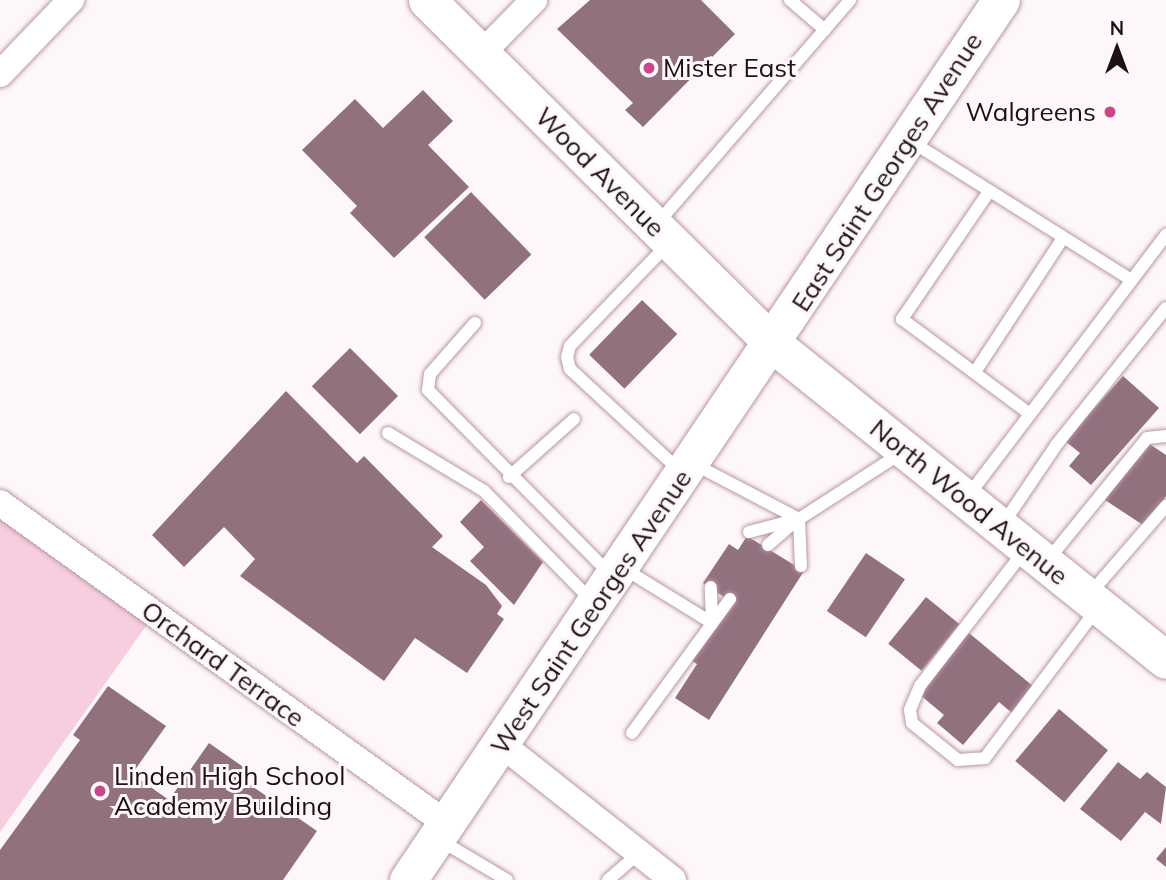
<!DOCTYPE html>
<html>
<head>
<meta charset="utf-8">
<style>
	body { margin:0 }
	#map { position:relative; width:1166px; height:880px; overflow:hidden; background:#fef7fa; font-family:Mulish,sans-serif }
	div>[style] { position:absolute }
	.green>* { inset:0; background:#f7cedf }
	.building>* { inset:0; background:#92717f; transform-origin:0 0 }
	.roads { filter:drop-shadow(0 0 2px #b996a4) drop-shadow(0 0 2px #b996a4) }
	.service>* { height:12px; margin:-6px; padding:0 6px; transform-origin:6px; border-radius:6px; background:#fff }
	.minor>* { height:26px; margin:-13px; padding:0 13px; transform-origin:13px; border-radius:13px; background:#fff }
	.secondary>* { height:37px; margin:-18.5px; padding:0 18.5px; transform-origin:18.5px; border-radius:18.5px; background:#fff }
	.dots>* { width:19px; height:19px; translate:-50% -50%; box-sizing:border-box; border:4px solid #fef7fa; border-radius:50% }
	span { translate:-50% -50%; white-space:nowrap; text-align:center; line-height:1.15; -webkit-text-stroke:6px #fef7fa; paint-order:stroke }
	.poi-label { font-size:26px; color:#1d1116 }
	.left { translate:0 -50%; text-align:left }
	.right { translate:-100% -50%; text-align:right }
	.street-label { font-size:26px; color:#1d1116 }
	.north { position:absolute; left:1082px; top:14px; width:70px; height:70px; -webkit-text-stroke:5px #fef7fa; paint-order:stroke; rotate:0deg; font-size:19px; font-weight:700; line-height:28px; text-align:center; color:#1d1116 }
	.north::after { content:''; display:block; margin:auto; width:24px; height:32px; background:#1d1116; clip-path:polygon(50% 0,100% 100%,50% 72%,0 100%) }
</style>
</head>
<body>
<div id="map">
	<div class="green">
		<div style="clip-path:polygon(0 512px,151px 619px,0 832px)"></div>
	</div>
	<div class="building">
		<div style="clip-path:polygon(590px 0,701px 0,735px 34px,643px 127px,625px 110px,633px 103px,557px 29px)"></div>
		<div style="clip-path:polygon(423px 90px,453px 121px,428px 145px,469px 187px,394px 258px,350px 213px,357px 206px,302px 150px,355px 99px,383px 128px)"></div>
		<div style="left:471px;top:192px;width:87px;height:65px;rotate:46deg"></div>
		<div style="left:642px;top:300px;width:49px;height:76px;rotate:44deg"></div>
		<div style="left:350px;top:348px;width:68px;height:54px;rotate:45deg"></div>
		<div style="clip-path:polygon(1123px 376px,1159px 408px,1091px 485px,1069px 466px,1080px 453px,1065px 441px)"></div>
		<div style="clip-path:polygon(286px 391px,357px 463px,364px 456px,443px 536px,432px 547px,486px 585px,502px 606px,497px 614px,504px 619px,467px 673px,415px 638px,384px 681px,240px 576px,255px 559px,224px 527px,184px 567px,152px 535px)"></div>
		<div style="clip-path:polygon(1145px 441px,1166px 455px,1166px 496px,1146px 527px,1105px 500px)"></div>
		<div style="clip-path:polygon(481px 500px,543px 562px,514px 605px,470px 561px,484px 547px,460px 522px)"></div>
		<div style="clip-path:polygon(747px 536px,804px 571px,709px 720px,675px 698px,697px 664px,689px 659px,727px 599px,703px 583px,729px 544px,738px 550px)"></div>
		<div style="left:866px;top:553px;width:47px;height:70px;rotate:34deg"></div>
		<div style="left:926px;top:597px;width:43px;height:60px;rotate:39deg"></div>
		<div style="clip-path:polygon(969px 633px,1034px 687px,1012px 713px,999px 702px,963px 745px,937px 723px,944px 715px,919px 694px)"></div>
		<div style="clip-path:polygon(108px 686px,166px 726px,132px 774px,169px 800px,209px 743px,252px 773px,246px 782px,317px 831px,283px 880px,0 880px,0 850px,80px 740px,73px 735px)"></div>
		<div style="left:1059px;top:709px;width:64px;height:68px;rotate:40deg"></div>
		<div style="clip-path:polygon(1118px 762px,1140px 779px,1147px 772px,1166px 787px,1161px 824px,1145px 812px,1121px 841px,1080px 809px)"></div>
		<div style="clip-path:polygon(1166px 847px,1166px 867px,1156px 859px)"></div>
	</div>
	<div class="roads">
		<div class="service">
			<div style="left:790px;top:0;width:46px;rotate:40.6deg"></div>
			<div style="left:909px;top:140px;width:259px;rotate:32.2deg"></div>
			<div style="left:988px;top:193px;width:153px;rotate:124.3deg"></div>
			<div style="left:902px;top:319px;width:159px;rotate:36.6deg"></div>
			<div style="left:656px;top:225px;width:297px;rotate:-49.2deg"></div>
			<div style="left:668px;top:244px;width:141px;rotate:133.9deg"></div>
			<div style="left:570px;top:346px;width:11px;rotate:105deg"></div>
			<div style="left:567px;top:357px;width:12px;rotate:76deg"></div>
			<div style="left:570px;top:369px;width:150px;rotate:42.8deg"></div>
			<div style="left:475px;top:323px;width:68px;rotate:131.4deg"></div>
			<div style="left:430px;top:374px;width:16px;rotate:97deg"></div>
			<div style="left:428px;top:390px;width:259px;rotate:45.3deg"></div>
			<div style="left:975px;top:372px;width:160px;rotate:-56.7deg"></div>
			<div style="left:388px;top:433px;width:112px;rotate:31.1deg"></div>
			<div style="left:484px;top:491px;width:154px;rotate:45.5deg"></div>
			<div style="left:692px;top:463px;width:121px;rotate:27.6deg"></div>
			<div style="left:799px;top:519px;width:124px;rotate:-32.8deg"></div>
			<div style="left:509px;top:477px;width:87px;rotate:-41.7deg"></div>
			<div style="left:968px;top:496px;width:328px;rotate:-52.8deg"></div>
			<div style="left:799px;top:519px;width:47px;rotate:87.6deg"></div>
			<div style="left:1003px;top:524px;width:97px;rotate:-56deg"></div>
			<div style="left:1057px;top:444px;width:174px;rotate:-51.3deg"></div>
			<div style="left:749px;top:532px;width:52px;rotate:-14.6deg"></div>
			<div style="left:768px;top:545px;width:37px;rotate:-41deg"></div>
			<div style="left:1025px;top:550px;width:172px;rotate:127.7deg"></div>
			<div style="left:920px;top:686px;width:26px;rotate:113deg"></div>
			<div style="left:910px;top:710px;width:13px;rotate:81deg"></div>
			<div style="left:912px;top:723px;width:59px;rotate:38.8deg"></div>
			<div style="left:958px;top:760px;width:27px;rotate:-4deg"></div>
			<div style="left:985px;top:758px;width:186px;rotate:-53.1deg"></div>
			<div style="left:1048px;top:560px;width:157px;rotate:-50.9deg"></div>
			<div style="left:1147px;top:438px;width:19px;rotate:-6deg"></div>
			<div style="left:623px;top:568px;width:105px;rotate:31.7deg"></div>
			<div style="left:712px;top:623px;width:36px;rotate:-92deg"></div>
			<div style="left:1088px;top:596px;width:119px;rotate:-49.1deg"></div>
			<div style="left:632px;top:733px;width:166px;rotate:-53.8deg"></div>
			<div style="left:438px;top:839px;width:80px;rotate:30.7deg"></div>
			<div style="left:608px;top:880px;width:41px;rotate:-41.1deg"></div>
		</div>
		<div class="minor">
			<div style="left:481px;top:54px;width:76px;rotate:-45.5deg"></div>
			<div style="left:0;top:74px;width:103px;rotate:-46.2deg"></div>
			<div style="left:0;top:503px;width:550px;rotate:35.68deg"></div>
			<div style="left:501px;top:744px;width:219px;rotate:38.3deg"></div>
		</div>
		<div class="secondary">
			<div style="left:427px;top:0;width:488px;rotate:44.8deg"></div>
			<div style="left:773px;top:344px;width:504px;rotate:38.8deg"></div>
			<div style="left:408px;top:880px;width:1061px;rotate:-56.03deg"></div>
		</div>
	</div>
	<div class="dots">
		<div style="left:649px;top:68px;background:#ca4589"></div>
		<div style="left:1110px;top:112px;background:#ca4589"></div>
		<div style="left:100px;top:791px;background:#ca4589"></div>
	</div>
	<div class="poi-label">
		<span class="left" style="left:663px;top:68px">Mister East</span>
		<span class="right" style="left:1096px;top:112px">Walgreens</span>
		<span class="left" style="left:114px;top:791px">Linden High School<br>Academy Building</span>
	</div>
	<div class="street-label">
		<span style="left:600px;top:172px;rotate:45deg">Wood Avenue</span>
		<span style="left:887px;top:172px;rotate:-57deg">East Saint Georges Avenue</span>
		<span style="left:969px;top:502px;rotate:39deg">North Wood Avenue</span>
		<span style="left:591px;top:612px;rotate:-56deg">West Saint Georges Avenue</span>
		<span style="left:223px;top:664px;rotate:36deg">Orchard Terrace</span>
	</div>
	<div class="north">N</div>
</div>
</body>
</html>
